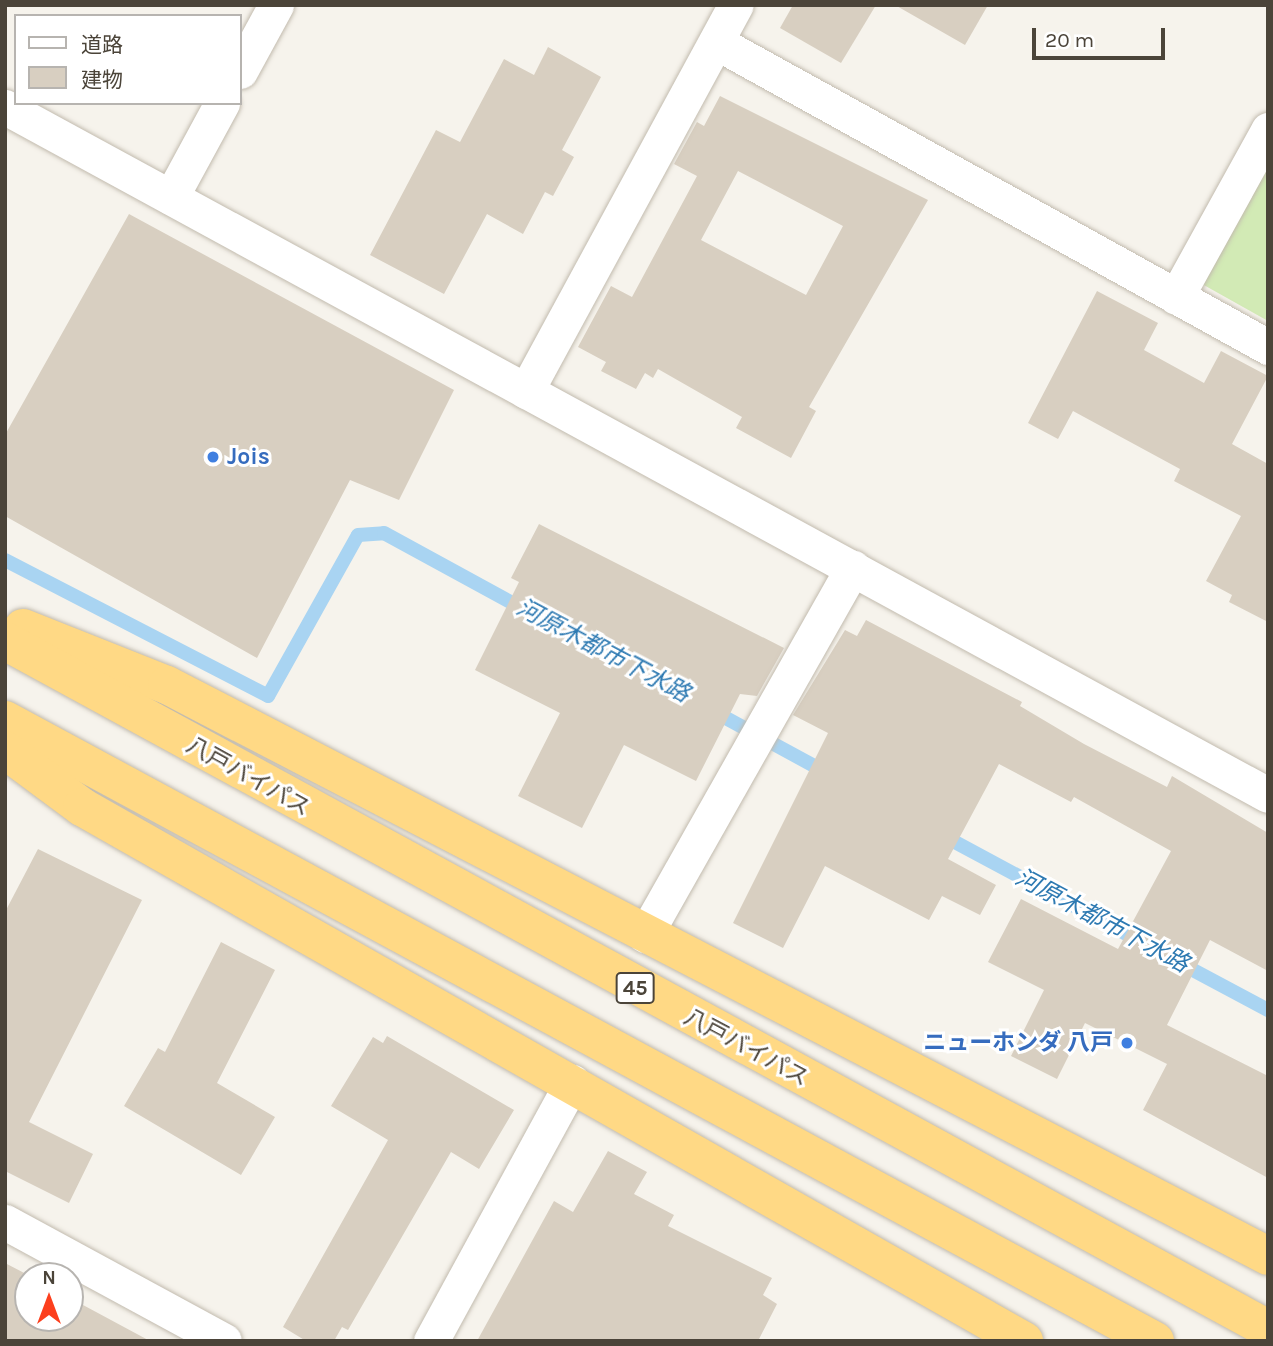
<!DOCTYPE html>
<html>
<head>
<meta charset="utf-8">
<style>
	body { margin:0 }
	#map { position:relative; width:1273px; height:1346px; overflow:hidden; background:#f6f3ec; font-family:Karla,"Noto Sans JP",sans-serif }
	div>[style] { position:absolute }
	.green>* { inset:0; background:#d2eab5 }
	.stream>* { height:14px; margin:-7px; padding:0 7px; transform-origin:7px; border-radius:7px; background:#a9d4f2 }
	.building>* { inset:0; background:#d8cfc1 }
	.roads { filter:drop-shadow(0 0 2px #c2bbae) drop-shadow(0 0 2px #c2bbae) }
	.minor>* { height:35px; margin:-17.5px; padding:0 17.5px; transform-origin:17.5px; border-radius:17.5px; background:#fff }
	.trunk>* { height:38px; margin:-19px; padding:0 19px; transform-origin:19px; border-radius:19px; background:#ffd985 }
	.dots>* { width:19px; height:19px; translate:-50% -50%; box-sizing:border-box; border:4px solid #fff; border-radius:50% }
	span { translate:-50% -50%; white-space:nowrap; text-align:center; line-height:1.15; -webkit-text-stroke:6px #fff; paint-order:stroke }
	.shield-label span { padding:2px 5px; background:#fff; border:2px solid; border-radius:5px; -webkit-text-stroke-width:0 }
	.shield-label { font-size:21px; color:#4b4439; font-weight:700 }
	.shop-label { font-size:23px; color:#366cbe; font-weight:700 }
	.left { translate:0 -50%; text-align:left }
	.right { translate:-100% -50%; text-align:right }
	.street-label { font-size:23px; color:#4b4439 }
	.water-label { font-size:24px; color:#2e7ab2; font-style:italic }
	.frame { position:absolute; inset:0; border:7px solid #4b4439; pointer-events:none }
	.legend { position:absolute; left:14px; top:14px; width:228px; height:91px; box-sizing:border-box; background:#fff; border:2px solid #b7b4b0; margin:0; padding:9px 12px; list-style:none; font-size:21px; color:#4b4439 }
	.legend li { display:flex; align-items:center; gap:14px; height:35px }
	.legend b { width:35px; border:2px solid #b7b4b0 }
	.north { position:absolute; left:14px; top:1262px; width:70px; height:70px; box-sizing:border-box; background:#fff; border:2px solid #b7b4b0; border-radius:50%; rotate:0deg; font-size:19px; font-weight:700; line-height:28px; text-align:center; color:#4b4439 }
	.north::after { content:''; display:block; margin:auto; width:24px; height:32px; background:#fc3f1d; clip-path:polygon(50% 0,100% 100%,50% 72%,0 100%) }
	.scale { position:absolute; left:1032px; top:28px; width:133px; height:32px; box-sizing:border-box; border:4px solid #4b4439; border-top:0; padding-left:9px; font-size:21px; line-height:24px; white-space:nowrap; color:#4b4439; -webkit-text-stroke:5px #fff; paint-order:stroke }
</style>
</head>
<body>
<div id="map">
	<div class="green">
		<div style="clip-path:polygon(1268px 167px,1268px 321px,1202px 284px)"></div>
	</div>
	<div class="stream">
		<div style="left:5px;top:560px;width:296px;rotate:27.3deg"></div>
		<div style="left:268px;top:696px;width:184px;rotate:-60.8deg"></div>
		<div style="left:358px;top:535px;width:26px;rotate:-4deg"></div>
		<div style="left:384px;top:533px;width:161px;rotate:28.6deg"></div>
		<div style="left:713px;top:711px;width:130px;rotate:28.5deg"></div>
		<div style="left:940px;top:834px;width:228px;rotate:28.2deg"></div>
		<div style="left:1178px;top:962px;width:102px;rotate:28.1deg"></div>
	</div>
	<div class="building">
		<div style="clip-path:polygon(793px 5px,876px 5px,841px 63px,780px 28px)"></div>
		<div style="clip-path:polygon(895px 5px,988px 5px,965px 45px)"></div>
		<div style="clip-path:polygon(548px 47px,601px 77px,562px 150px,574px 157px,553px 196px,545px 192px,523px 234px,487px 214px,444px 294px,370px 255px,436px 130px,460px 142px,504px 59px,534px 75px)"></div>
		<div style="clip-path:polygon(evenodd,720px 96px,928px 200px,809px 407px,816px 411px,791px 458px,736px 428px,742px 417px,658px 369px,653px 378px,645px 373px,636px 389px,601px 371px,606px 362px,578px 347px,611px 286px,632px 297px,697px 176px,674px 164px,697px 122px,704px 126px,720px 96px,738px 171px,843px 226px,806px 295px,701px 240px,738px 171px)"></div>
		<div style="clip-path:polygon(129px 214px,454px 390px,399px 500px,350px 480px,257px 658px,5px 516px,5px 435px)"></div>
		<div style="clip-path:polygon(1097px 291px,1158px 323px,1144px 350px,1204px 383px,1221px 351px,1268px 376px,1232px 444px,1268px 464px,1268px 622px,1229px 602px,1232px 595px,1206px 581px,1241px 516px,1174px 481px,1180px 469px,1073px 411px,1058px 439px,1028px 423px)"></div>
		<div style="clip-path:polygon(539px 524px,784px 648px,757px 696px,740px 694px,696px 781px,624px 745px,582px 828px,518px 796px,560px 713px,475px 670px,519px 582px,511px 578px)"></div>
		<div style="clip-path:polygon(866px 620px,1022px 702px,1020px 706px,1084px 744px,1167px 787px,1172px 776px,1268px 833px,1268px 971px,1210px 940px,1167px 1025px,1268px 1076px,1268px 1178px,1143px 1110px,1167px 1064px,1085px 1023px,1057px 1079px,1011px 1056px,1044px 990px,988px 962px,1021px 899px,1118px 949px,1171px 851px,1074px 797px,1071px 802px,999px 764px,948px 859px,996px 885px,980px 915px,942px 896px,929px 920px,825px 866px,783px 948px,733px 923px,828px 733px,793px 715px,845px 630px,857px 636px)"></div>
		<div style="clip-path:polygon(38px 849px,142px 900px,29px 1122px,93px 1154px,69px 1203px,5px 1171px,5px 912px)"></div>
		<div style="clip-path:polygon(221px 942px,275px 970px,217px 1083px,275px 1117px,241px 1175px,124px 1106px,158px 1048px,165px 1052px)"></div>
		<div style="clip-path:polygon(387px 1036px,514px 1110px,479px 1169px,451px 1152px,348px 1330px,342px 1327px,334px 1341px,306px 1341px,283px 1327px,388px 1140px,331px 1106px,373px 1037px,383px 1043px)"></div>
		<div style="clip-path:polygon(608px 1151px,647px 1172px,634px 1194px,674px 1215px,668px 1226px,772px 1278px,763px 1295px,777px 1304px,758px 1341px,477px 1341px,554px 1201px,573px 1212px)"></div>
		<div style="clip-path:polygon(5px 1263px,30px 1276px,28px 1318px,70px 1318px,70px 1298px,150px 1341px,5px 1341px)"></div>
	</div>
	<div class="roads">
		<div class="minor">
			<div style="left:716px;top:42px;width:631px;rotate:28.92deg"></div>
			<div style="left:240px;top:71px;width:75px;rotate:-61.4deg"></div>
			<div style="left:5px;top:107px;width:1438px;rotate:28.58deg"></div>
			<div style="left:171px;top:197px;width:107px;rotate:-61.5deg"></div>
			<div style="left:1176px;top:297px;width:191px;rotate:-61.1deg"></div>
			<div style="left:526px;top:391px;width:439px;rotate:-61.5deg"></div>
			<div style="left:645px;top:935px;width:422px;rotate:-60.5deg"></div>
			<div style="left:5px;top:1222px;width:249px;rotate:28.5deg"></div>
			<div style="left:431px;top:1341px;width:295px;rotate:-61.4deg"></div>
		</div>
		<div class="trunk">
			<div style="left:23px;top:628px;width:155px;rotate:21.6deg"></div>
			<div style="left:167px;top:685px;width:1240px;rotate:27.41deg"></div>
			<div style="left:5px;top:641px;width:1438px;rotate:28.58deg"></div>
			<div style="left:5px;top:720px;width:1307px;rotate:28.37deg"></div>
			<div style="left:5px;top:750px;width:96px;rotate:36.5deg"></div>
			<div style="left:82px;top:807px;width:1083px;rotate:29.55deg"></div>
		</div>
	</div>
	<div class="dots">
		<div style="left:213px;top:457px;background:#3f7fe0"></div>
		<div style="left:1127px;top:1043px;background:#3f7fe0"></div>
	</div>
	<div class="shield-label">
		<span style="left:635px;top:988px">45</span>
	</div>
	<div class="shop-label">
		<span class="left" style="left:227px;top:457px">Jois</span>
		<span class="right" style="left:1113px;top:1043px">ニューホンダ 八戸</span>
	</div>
	<div class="street-label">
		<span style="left:248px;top:777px;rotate:29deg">八戸バイパス</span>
		<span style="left:746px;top:1048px;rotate:28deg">八戸バイパス</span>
	</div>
	<div class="water-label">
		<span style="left:603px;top:651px;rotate:28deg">河原木都市下水路</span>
		<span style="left:1102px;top:921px;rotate:28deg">河原木都市下水路</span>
	</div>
	<div class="frame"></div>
	<ul class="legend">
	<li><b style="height:9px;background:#fff"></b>道路</li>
	<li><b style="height:19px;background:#d8cfc1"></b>建物</li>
	</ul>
	<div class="north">N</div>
	<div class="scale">20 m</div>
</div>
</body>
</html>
